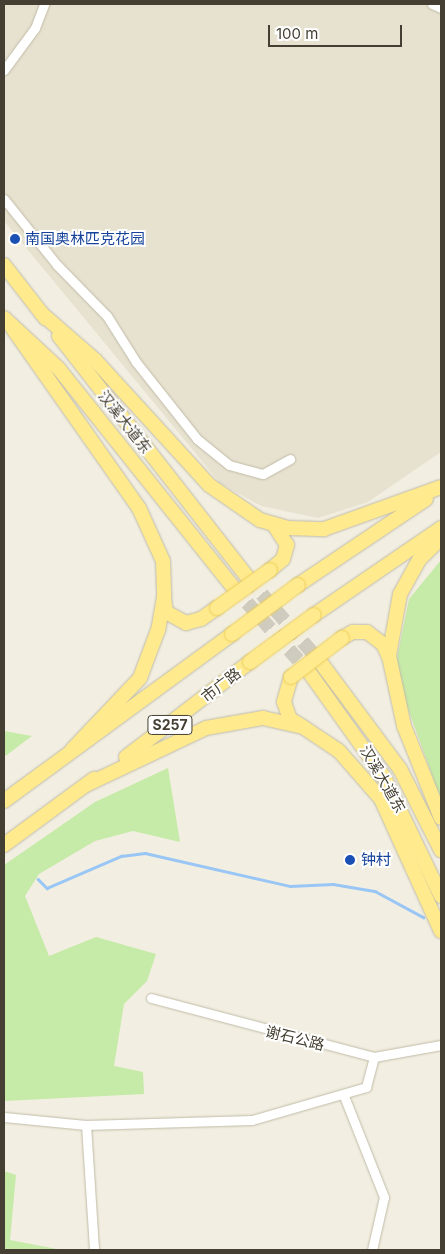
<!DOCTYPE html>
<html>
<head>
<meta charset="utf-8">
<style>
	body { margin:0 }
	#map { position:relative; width:445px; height:1254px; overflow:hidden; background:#f2efe2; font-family:Inter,"Noto Sans SC",sans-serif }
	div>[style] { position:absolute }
	.residential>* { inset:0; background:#e7e2d0 }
	.green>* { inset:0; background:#c6eaa7 }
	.stream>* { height:2.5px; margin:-1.25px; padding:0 1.25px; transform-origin:1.25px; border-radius:1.25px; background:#99c6f4 }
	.primary-tunnel>* { height:14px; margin-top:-7px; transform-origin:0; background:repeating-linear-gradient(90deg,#cfccbf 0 14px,transparent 0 21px) }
	.roads { filter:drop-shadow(0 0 1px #c1bba7) drop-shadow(0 0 1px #c1bba7) }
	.minor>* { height:9px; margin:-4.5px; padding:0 4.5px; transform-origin:4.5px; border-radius:4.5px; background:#fff }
	.primary>* { height:14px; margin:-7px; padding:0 7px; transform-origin:7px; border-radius:7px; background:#ffea8e }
	.bridges { filter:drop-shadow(0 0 1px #ebcd58) drop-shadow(0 0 1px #ebcd58) }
	.primary-bridge>* { height:14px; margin:-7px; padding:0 7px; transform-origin:7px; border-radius:7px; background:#ffea8e }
	.dots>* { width:14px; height:14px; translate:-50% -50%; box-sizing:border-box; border:2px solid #fff; border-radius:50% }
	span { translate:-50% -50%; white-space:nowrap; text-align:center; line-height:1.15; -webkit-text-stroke:4px #fff; paint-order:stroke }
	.shield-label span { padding:1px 4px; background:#fff; border:1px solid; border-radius:4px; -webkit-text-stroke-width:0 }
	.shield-label { font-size:14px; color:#443f32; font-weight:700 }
	.transit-label { font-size:15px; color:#164399 }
	.left { translate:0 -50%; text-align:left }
	.street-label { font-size:15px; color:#443f32 }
	.frame { position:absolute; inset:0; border:5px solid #443f32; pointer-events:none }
	.scale { position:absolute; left:268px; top:25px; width:134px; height:22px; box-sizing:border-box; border:2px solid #443f32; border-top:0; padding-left:6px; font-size:15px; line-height:18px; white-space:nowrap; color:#443f32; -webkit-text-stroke:4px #fff; paint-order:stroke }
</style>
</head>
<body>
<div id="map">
	<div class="residential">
		<div style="clip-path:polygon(4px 4px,441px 4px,441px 452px,368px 502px,318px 518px,261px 506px,220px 483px,4px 221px)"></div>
	</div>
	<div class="green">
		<div style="clip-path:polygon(441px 560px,441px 800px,402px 692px,397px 658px,409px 599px)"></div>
		<div style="clip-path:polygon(4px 731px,32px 736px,4px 757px)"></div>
		<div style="clip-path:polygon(168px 768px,180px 842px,133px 831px,95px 841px,39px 874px,25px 896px,49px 956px,96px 937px,156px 954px,147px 981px,124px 1004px,114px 1066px,143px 1072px,144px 1094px,4px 1101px,4px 865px,95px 802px)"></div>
		<div style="clip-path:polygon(4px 1171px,16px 1175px,10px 1240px,62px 1250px,4px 1250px)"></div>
	</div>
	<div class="stream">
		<div style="left:38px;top:879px;width:13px;rotate:45deg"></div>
		<div style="left:47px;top:888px;width:81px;rotate:-23.4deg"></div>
		<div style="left:121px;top:856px;width:24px;rotate:-7deg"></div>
		<div style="left:145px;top:853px;width:149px;rotate:12.8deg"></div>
		<div style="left:290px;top:886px;width:43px;rotate:-2.7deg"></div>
		<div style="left:333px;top:884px;width:43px;rotate:9.5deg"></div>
		<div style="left:375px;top:891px;width:55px;rotate:28.4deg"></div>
	</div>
	<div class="primary-tunnel">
		<div style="left:248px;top:578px;width:112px;rotate:49.3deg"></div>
		<div style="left:233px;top:587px;width:114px;rotate:48.2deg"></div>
	</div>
	<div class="roads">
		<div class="minor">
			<div style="left:432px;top:4px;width:10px;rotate:24deg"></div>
			<div style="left:4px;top:70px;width:52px;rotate:-53.6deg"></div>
			<div style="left:35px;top:28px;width:26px;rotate:-69deg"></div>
			<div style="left:4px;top:199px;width:85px;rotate:51.2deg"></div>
			<div style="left:57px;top:265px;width:71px;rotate:45.6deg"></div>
			<div style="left:107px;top:316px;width:54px;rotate:57.8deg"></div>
			<div style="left:136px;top:362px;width:98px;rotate:51.6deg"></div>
			<div style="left:197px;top:439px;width:41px;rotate:39.1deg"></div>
			<div style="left:229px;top:465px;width:35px;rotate:15deg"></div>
			<div style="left:263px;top:474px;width:31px;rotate:-29deg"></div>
			<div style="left:151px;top:998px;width:231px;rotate:14.8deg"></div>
			<div style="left:374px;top:1057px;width:68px;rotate:-10.2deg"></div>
			<div style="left:344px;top:1096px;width:109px;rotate:68.4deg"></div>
			<div style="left:384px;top:1197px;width:54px;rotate:102.8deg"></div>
			<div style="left:4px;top:1117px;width:82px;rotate:5.6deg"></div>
			<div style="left:86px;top:1125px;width:166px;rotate:-1.7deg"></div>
			<div style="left:252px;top:1120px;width:119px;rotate:-16.1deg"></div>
			<div style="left:366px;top:1087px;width:31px;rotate:-75deg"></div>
			<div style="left:86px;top:1125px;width:125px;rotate:86.3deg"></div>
		</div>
		<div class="primary">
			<div style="left:4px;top:265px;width:68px;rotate:52.1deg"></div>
			<div style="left:41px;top:313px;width:72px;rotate:41deg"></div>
			<div style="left:95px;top:360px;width:169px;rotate:47.6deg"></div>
			<div style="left:209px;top:485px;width:62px;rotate:34.5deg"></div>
			<div style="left:260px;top:520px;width:29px;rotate:16deg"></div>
			<div style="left:288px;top:528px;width:36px;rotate:2deg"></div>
			<div style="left:324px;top:529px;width:124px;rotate:-19.7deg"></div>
			<div style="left:4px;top:318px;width:75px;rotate:42.8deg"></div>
			<div style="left:59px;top:369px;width:279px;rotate:51.4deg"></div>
			<div style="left:11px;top:326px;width:223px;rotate:54.9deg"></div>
			<div style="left:139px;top:508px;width:58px;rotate:65.6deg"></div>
			<div style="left:163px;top:561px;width:36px;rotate:88deg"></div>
			<div style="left:164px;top:597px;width:34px;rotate:100deg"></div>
			<div style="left:158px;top:630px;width:51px;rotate:110.6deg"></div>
			<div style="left:140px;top:678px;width:99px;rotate:133.4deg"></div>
			<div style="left:59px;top:336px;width:307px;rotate:52deg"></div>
			<div style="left:441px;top:538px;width:31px;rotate:135deg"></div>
			<div style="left:419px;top:560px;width:39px;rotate:119deg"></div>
			<div style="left:400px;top:594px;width:63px;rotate:100.1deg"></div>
			<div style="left:389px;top:656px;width:72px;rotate:77.9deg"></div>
			<div style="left:404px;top:726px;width:99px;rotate:68.1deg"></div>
			<div style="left:270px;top:570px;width:17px;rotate:-40deg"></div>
			<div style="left:283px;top:559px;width:15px;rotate:-74deg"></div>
			<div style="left:287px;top:545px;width:24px;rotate:-123deg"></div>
			<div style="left:298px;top:585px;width:154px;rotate:-33.9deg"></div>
			<div style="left:164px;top:598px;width:14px;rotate:82deg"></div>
			<div style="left:166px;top:612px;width:23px;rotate:29deg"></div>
			<div style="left:186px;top:623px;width:16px;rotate:-15deg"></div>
			<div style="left:201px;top:619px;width:19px;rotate:-35deg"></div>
			<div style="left:314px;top:615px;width:154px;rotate:-34.4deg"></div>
			<div style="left:342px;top:638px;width:13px;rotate:-29deg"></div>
			<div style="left:353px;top:632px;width:14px"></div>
			<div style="left:367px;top:632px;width:20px;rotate:37deg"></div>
			<div style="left:383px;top:644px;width:14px;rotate:65deg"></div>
			<div style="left:321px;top:663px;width:132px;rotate:53.3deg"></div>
			<div style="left:400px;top:769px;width:91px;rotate:63.2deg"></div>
			<div style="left:309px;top:672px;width:129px;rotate:54.5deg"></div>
			<div style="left:384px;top:777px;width:132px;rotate:64.4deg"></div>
			<div style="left:291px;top:677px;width:26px;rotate:106deg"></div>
			<div style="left:284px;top:702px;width:18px;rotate:71deg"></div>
			<div style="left:290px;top:719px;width:12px;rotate:31deg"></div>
			<div style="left:126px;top:757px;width:156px;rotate:-37.5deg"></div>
			<div style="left:86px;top:785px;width:133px;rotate:-25.4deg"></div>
			<div style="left:206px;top:728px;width:58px;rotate:-10deg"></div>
			<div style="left:263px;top:718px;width:41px;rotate:12.7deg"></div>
			<div style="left:303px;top:727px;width:43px;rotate:33.7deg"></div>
			<div style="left:339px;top:751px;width:64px;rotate:48.8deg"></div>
			<div style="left:381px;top:799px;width:145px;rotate:65.6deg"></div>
			<div style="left:4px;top:801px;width:283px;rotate:-36.2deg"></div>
			<div style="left:4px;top:845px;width:112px;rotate:-36.3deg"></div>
		</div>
	</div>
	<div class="bridges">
		<div class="primary-bridge">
			<div style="left:217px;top:608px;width:65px;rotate:-35.6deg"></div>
			<div style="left:232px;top:634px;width:82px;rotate:-36.6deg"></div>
			<div style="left:250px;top:662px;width:79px;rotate:-36.3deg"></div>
			<div style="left:291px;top:677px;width:64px;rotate:-37.4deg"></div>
		</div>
	</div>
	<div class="dots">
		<div style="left:15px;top:239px;background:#1a4fb4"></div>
		<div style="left:350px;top:860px;background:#1a4fb4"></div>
	</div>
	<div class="shield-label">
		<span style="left:170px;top:725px">S257</span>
	</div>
	<div class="transit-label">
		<span class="left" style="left:25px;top:239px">南国奥林匹克花园</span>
		<span class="left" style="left:361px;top:860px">钟村</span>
	</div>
	<div class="street-label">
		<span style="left:125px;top:422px;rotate:52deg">汉溪大道东</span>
		<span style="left:221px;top:685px;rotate:-38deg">市广路</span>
		<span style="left:383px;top:779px;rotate:60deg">汉溪大道东</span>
		<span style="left:295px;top:1038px;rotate:14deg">谢石公路</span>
	</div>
	<div class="frame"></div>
	<div class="scale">100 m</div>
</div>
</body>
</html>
